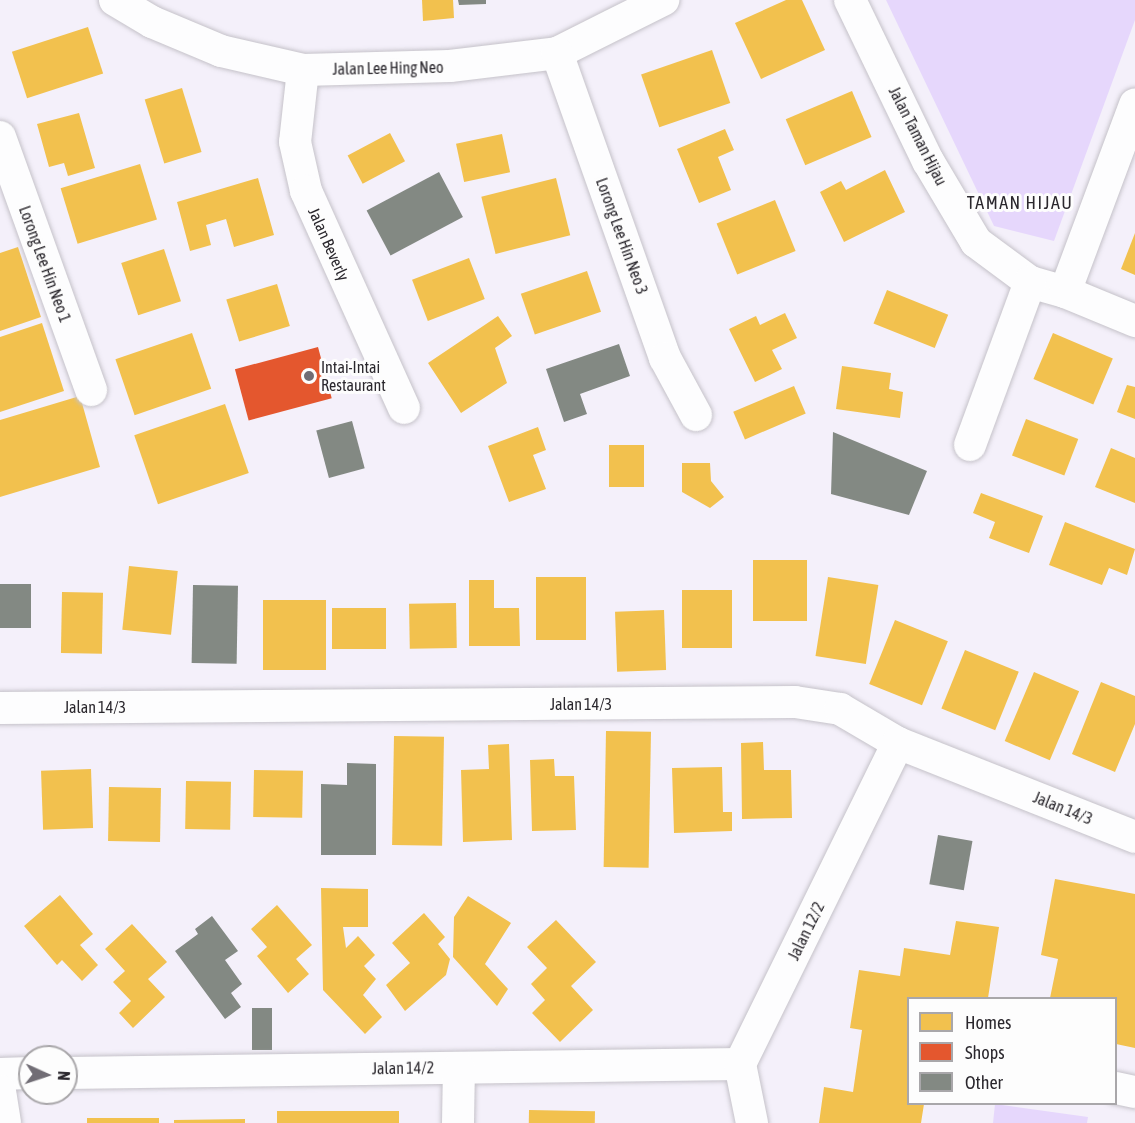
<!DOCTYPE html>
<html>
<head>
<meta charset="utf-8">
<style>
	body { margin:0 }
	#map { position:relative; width:1135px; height:1123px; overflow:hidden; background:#f4f0fa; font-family:"Asap Condensed",sans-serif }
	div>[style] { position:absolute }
	.green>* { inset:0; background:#e6d7fc }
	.homes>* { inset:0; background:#f2c14e; transform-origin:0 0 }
	.shops>* { inset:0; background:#e4572e; transform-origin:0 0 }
	.building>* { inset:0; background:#838983; transform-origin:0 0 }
	.roads { filter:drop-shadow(0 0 2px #c5c2c9) drop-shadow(0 0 2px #c5c2c9) }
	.street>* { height:32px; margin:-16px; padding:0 16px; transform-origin:16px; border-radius:16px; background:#fdfdfe }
	.dots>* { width:16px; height:16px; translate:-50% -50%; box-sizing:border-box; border:3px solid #fdfdfd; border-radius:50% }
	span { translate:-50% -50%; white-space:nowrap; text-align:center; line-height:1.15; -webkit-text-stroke:6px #fdfdfd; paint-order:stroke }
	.street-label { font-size:16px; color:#2a272d }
	.poi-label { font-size:16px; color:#2a272d }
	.left { translate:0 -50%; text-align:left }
	.neighbourhood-label { font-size:18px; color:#2a272d; letter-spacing:1.5px }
	.legend { position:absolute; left:907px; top:997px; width:210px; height:108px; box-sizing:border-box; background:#fdfdfd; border:2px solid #a9a7aa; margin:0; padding:8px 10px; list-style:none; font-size:18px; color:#2a272d }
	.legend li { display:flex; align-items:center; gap:12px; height:30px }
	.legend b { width:30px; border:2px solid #a9a7aa }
	.north { position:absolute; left:18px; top:1045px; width:60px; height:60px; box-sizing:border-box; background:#fdfdfd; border:2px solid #a9a7aa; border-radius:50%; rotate:93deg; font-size:16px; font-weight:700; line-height:24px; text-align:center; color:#2a272d }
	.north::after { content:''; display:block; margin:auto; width:21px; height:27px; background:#716d75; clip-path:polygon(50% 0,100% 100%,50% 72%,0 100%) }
</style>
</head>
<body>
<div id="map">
	<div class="green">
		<div style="clip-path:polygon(886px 0,1135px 0,1135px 20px,1054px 241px,994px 226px)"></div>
		<div style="clip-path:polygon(995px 1104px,1088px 1117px,1087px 1123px,993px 1123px)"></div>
	</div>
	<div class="homes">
		<div style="clip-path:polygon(422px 0,453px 0,454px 18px,423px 21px)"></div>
		<div style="clip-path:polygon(786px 0,802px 0,825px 50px,761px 79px,735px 23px)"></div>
		<div style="left:88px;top:27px;width:49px;height:80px;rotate:72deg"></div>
		<div style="left:712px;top:50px;width:56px;height:75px;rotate:71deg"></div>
		<div style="left:182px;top:88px;width:67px;height:39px;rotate:73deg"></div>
		<div style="left:852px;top:91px;width:50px;height:72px;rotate:67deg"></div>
		<div style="clip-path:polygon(79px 113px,95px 168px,68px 176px,64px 163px,49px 167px,37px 124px)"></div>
		<div style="clip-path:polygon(725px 129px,734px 150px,718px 157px,731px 190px,699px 203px,677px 149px)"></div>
		<div style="left:390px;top:133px;width:32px;height:48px;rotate:62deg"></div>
		<div style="left:502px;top:134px;width:39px;height:47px;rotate:78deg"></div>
		<div style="left:140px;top:164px;width:58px;height:83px;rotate:73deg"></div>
		<div style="clip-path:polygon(885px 170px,905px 212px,844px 242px,820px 192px,841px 181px,846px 190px)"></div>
		<div style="clip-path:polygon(258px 178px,274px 235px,234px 247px,226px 219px,206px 225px,211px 245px,190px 251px,177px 202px)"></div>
		<div style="left:556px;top:178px;width:59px;height:77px;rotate:76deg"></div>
		<div style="left:775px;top:200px;width:55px;height:63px;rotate:68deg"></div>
		<div style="clip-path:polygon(1135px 233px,1135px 275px,1121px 269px)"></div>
		<div style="clip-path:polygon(18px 247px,41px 317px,0 331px,0 253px)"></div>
		<div style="left:164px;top:249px;width:55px;height:45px;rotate:72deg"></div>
		<div style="left:469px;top:258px;width:44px;height:61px;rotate:69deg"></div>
		<div style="left:587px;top:271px;width:43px;height:70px;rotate:71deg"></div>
		<div style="left:277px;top:284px;width:44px;height:53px;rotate:73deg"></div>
		<div style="left:887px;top:290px;width:66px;height:36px;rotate:22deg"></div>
		<div style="clip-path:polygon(785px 313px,797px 338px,772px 350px,782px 369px,755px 382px,729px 329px,756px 316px,760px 325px)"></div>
		<div style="clip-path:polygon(498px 316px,512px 336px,495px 348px,507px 383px,461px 413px,428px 363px)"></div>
		<div style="clip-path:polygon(42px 323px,64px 391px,0 412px,0 337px)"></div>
		<div style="left:192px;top:333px;width:59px;height:81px;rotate:71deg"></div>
		<div style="left:1053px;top:333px;width:65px;height:50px;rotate:23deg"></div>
		<div style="clip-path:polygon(842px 366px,891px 373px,889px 389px,903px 392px,900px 418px,836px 409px)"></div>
		<div style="clip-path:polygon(1127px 385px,1135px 387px,1135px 419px,1117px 412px)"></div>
		<div style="left:794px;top:386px;width:30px;height:66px;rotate:67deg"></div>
		<div style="clip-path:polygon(80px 396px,100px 467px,0 497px,0 420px)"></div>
		<div style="left:225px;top:404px;width:73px;height:96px;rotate:71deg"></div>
		<div style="left:1026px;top:419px;width:56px;height:39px;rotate:21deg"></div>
		<div style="clip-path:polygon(538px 427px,546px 450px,533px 455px,546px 489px,509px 502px,488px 446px)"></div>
		<div style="left:609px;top:445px;width:35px;height:42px"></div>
		<div style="clip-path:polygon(1111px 448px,1135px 458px,1135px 503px,1095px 487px)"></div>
		<div style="clip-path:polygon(682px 463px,710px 463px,711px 481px,724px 497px,710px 508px,682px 492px)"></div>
		<div style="clip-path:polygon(981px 493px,1043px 516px,1029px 553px,989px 538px,995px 522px,973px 513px)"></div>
		<div style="clip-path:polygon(1065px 522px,1135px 549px,1127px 575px,1109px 568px,1102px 585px,1049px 565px)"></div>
		<div style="left:753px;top:560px;width:54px;height:61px"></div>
		<div style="left:129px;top:566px;width:49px;height:64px;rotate:6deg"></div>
		<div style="left:536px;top:577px;width:50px;height:63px"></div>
		<div style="left:828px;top:577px;width:51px;height:80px;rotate:9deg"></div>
		<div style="clip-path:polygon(469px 580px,494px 580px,494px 608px,519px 608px,520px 646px,469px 646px)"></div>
		<div style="left:682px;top:590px;width:50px;height:58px"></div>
		<div style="left:62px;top:592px;width:41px;height:61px;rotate:1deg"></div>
		<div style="left:263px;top:600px;width:63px;height:70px"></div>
		<div style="left:456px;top:603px;width:45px;height:47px;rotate:89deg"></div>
		<div style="left:332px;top:608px;width:54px;height:41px"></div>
		<div style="left:664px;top:610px;width:60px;height:49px;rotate:88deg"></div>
		<div style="left:895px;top:620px;width:57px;height:69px;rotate:22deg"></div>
		<div style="left:965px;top:650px;width:58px;height:63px;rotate:22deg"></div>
		<div style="left:1034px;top:672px;width:49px;height:75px;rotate:23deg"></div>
		<div style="clip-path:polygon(1101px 682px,1135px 696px,1135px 724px,1115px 772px,1072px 754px)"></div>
		<div style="left:606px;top:731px;width:45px;height:136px;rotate:1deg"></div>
		<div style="left:394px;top:736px;width:50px;height:109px;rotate:1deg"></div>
		<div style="clip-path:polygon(763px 742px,764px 770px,791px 770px,792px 818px,742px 819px,741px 743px)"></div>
		<div style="clip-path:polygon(509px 744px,512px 840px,463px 842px,461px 770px,489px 769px,488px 745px)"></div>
		<div style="clip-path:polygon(554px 759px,555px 776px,574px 776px,576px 830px,532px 831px,530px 760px)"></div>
		<div style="clip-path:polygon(722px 767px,723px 812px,732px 812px,732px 831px,674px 833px,672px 768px)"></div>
		<div style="left:91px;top:769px;width:59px;height:50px;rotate:88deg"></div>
		<div style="left:254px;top:770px;width:49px;height:47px;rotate:1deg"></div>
		<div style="left:186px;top:781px;width:45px;height:48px;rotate:1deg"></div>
		<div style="left:109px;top:787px;width:52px;height:54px;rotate:1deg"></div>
		<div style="clip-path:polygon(1055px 879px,1135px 894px,1135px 1048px,1116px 1044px,1116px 998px,1050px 998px,1058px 959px,1041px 955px)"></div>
		<div style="clip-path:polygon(321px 888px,368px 889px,368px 927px,343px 927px,346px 948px,358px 936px,375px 955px,364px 966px,376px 979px,363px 995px,382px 1017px,365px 1034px,323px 990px)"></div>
		<div style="clip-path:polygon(60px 895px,93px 934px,80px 945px,98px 965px,82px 981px,62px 960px,57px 965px,24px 926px)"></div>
		<div style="clip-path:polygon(468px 896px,511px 923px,485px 964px,508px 989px,497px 1006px,453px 957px,454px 917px)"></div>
		<div style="clip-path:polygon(277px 905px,312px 945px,296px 959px,309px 974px,288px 993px,257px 956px,267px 947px,251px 929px)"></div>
		<div style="clip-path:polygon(424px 913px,445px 937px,438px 944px,450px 959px,446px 975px,405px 1011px,386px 985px,410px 963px,392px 943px)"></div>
		<div style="clip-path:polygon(556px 920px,596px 962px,571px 986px,593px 1010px,560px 1042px,532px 1013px,545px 1000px,531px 984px,547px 968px,527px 947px)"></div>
		<div style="clip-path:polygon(956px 921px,999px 927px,988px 998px,908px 998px,908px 1104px,924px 1104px,921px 1123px,819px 1123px,824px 1087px,853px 1092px,862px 1030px,850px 1028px,859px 970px,900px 976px,904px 948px,950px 955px)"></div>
		<div style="clip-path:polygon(132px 924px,167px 962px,148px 979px,165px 997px,133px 1028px,119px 1013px,131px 1001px,113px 982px,125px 971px,105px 949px)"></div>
		<div style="left:529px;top:1110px;width:66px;height:13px;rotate:1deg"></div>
		<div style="left:399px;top:1111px;width:12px;height:122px;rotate:90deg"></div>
		<div style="left:87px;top:1118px;width:72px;height:5px"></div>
		<div style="clip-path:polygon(245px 1119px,245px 1123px,174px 1123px,174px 1120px)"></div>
	</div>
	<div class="shops">
		<div style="left:318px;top:347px;width:53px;height:86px;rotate:75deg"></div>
	</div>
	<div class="building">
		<div style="clip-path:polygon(458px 0,486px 0,486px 4px,459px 5px)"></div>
		<div style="left:439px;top:172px;width:51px;height:82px;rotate:62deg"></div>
		<div style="clip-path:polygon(619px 344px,630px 376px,580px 394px,587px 414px,564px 422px,546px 369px)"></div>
		<div style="left:352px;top:421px;width:49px;height:37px;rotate:75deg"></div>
		<div style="clip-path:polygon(833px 432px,927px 471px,909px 515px,831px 494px)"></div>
		<div style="left:0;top:584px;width:31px;height:44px"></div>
		<div style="left:193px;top:585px;width:45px;height:78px;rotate:1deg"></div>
		<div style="clip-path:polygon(347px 763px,376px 764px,376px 855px,321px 855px,321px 784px,347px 785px)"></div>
		<div style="left:938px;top:835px;width:35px;height:50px;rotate:10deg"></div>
		<div style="clip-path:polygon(212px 916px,238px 951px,225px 960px,242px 984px,231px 993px,241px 1007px,225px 1019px,175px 951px,198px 934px,195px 929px)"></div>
		<div style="left:252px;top:1008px;width:20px;height:42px"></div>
	</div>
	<div class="roads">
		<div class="street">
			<div style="left:115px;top:0;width:43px;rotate:30.7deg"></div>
			<div style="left:152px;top:22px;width:75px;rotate:22.8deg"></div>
			<div style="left:221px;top:51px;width:84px;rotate:13deg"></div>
			<div style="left:303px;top:70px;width:147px;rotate:-1.6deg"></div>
			<div style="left:450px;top:66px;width:108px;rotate:-6.9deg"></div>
			<div style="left:557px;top:53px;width:119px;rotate:-26.6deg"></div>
			<div style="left:850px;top:0;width:179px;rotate:64.2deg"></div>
			<div style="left:928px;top:161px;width:94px;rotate:59.3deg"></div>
			<div style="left:976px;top:242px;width:67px;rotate:36.5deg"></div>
			<div style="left:1030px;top:282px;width:36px;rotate:16deg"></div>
			<div style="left:1065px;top:292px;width:76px;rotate:22.5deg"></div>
			<div style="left:557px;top:53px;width:324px;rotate:70.5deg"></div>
			<div style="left:665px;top:358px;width:65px;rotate:61.5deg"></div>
			<div style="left:303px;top:70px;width:72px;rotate:96.3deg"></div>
			<div style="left:295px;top:142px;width:50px;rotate:77.3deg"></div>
			<div style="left:306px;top:191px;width:238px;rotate:65.7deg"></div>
			<div style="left:0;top:137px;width:269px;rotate:70.2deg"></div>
			<div style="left:1065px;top:292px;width:200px;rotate:-69.5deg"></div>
			<div style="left:970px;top:445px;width:174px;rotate:-69.8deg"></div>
			<div style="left:0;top:708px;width:795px;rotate:-0.43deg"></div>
			<div style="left:795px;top:702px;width:46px;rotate:8.8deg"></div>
			<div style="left:840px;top:709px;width:67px;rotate:30.4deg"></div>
			<div style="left:898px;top:743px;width:255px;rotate:21.6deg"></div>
			<div style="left:66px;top:1073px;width:674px;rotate:-0.77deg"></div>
			<div style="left:0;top:1074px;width:30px;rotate:-2deg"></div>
			<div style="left:1116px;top:1088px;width:19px;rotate:12deg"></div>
			<div style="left:0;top:1091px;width:32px;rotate:81deg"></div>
			<div style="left:458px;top:1123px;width:55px;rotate:-89deg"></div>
			<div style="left:752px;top:1123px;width:60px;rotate:-101.5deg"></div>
			<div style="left:740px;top:1064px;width:358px;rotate:-63.8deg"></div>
		</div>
	</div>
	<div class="dots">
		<div style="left:309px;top:376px;background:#716d75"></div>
	</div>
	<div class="street-label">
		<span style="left:388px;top:68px;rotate:-1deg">Jalan Lee Hing Neo</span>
		<span style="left:918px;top:136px;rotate:63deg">Jalan Taman Hijau</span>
		<span style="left:622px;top:236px;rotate:70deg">Lorong Lee Hin Neo 3</span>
		<span style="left:329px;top:244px;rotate:66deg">Jalan Beverly</span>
		<span style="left:45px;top:264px;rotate:70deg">Lorong Lee Hin Neo 1</span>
		<span style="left:581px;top:704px">Jalan 14/3</span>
		<span style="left:95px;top:707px">Jalan 14/3</span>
		<span style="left:1063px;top:808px;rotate:22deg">Jalan 14/3</span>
		<span style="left:806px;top:931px;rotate:-64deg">Jalan 12/2</span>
		<span style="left:403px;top:1068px;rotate:-1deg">Jalan 14/2</span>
	</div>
	<div class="poi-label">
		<span class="left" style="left:321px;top:376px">Intai-Intai<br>Restaurant</span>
	</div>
	<div class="neighbourhood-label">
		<span style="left:1020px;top:203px">TAMAN HIJAU</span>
	</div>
	<ul class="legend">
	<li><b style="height:16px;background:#f2c14e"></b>Homes</li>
	<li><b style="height:16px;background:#e4572e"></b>Shops</li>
	<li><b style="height:16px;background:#838983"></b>Other</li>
	</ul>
	<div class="north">N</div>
</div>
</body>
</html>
